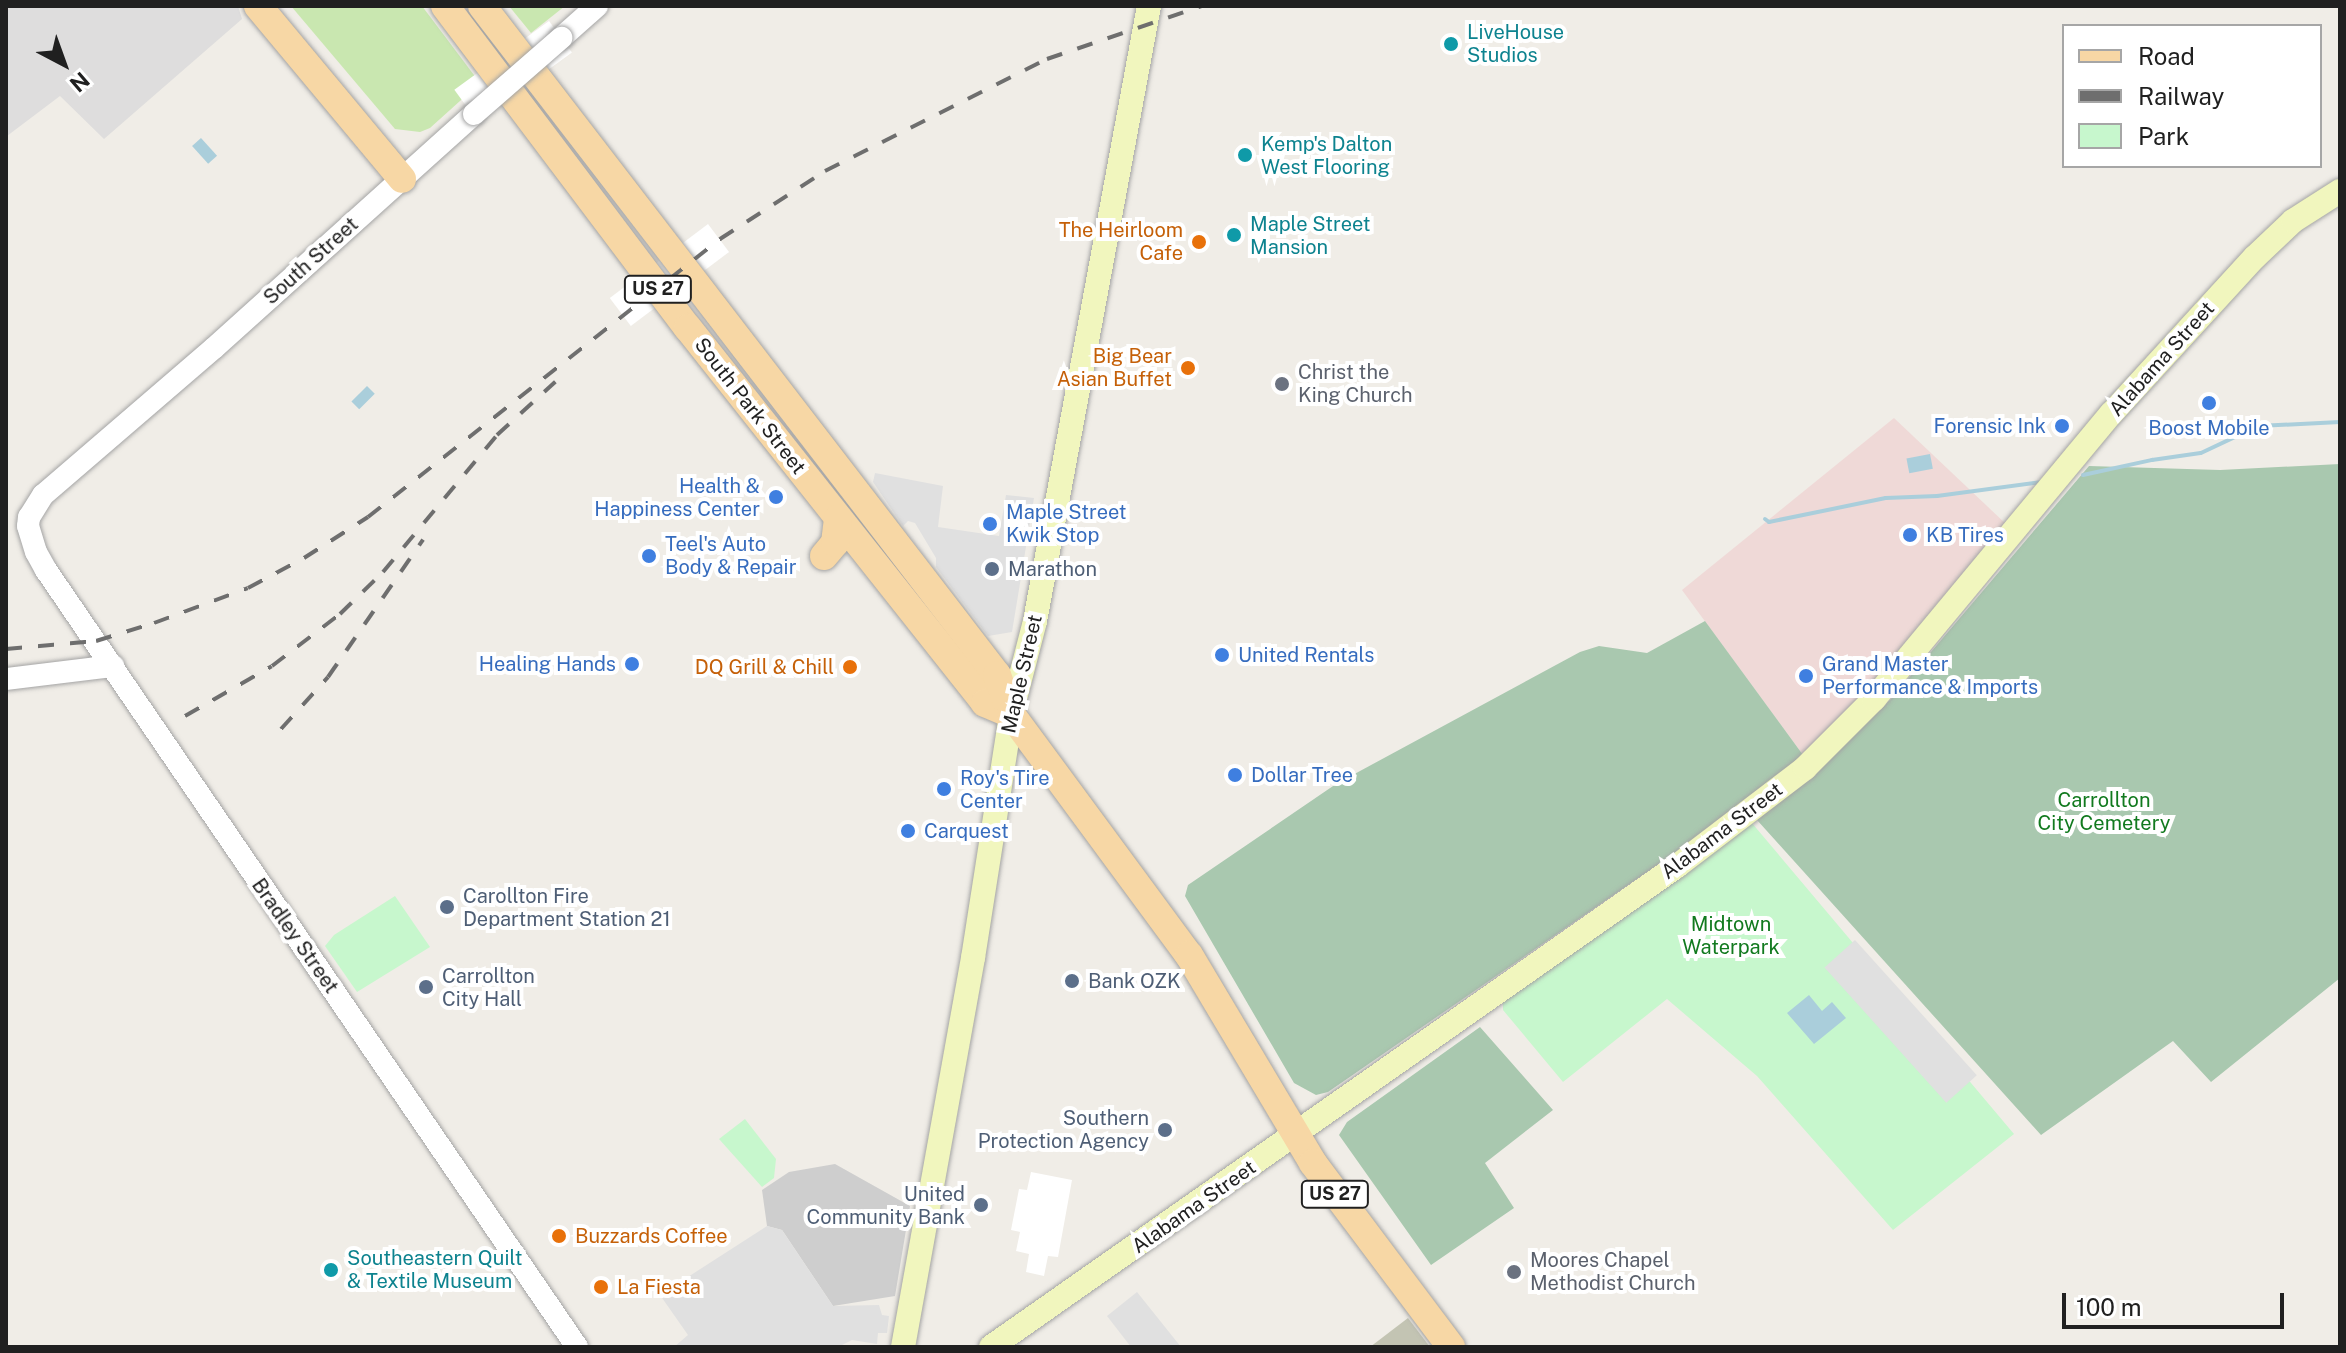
<!DOCTYPE html>
<html>
<head>
<meta charset="utf-8">
<style>
	body { margin:0 }
	#map { position:relative; width:2346px; height:1353px; overflow:hidden; background:#f0ede7; font-family:"Public Sans",sans-serif }
	div>[style] { position:absolute }
	.residential>* { inset:0; background:#dedddd }
	.commercial>* { inset:0; background:#efd9d7 }
	.religious>* { inset:0; background:#cecece }
	.construction>* { inset:0; background:#c3c4b3 }
	.grass>* { inset:0; background:#c9e7b0 }
	.cemetery>* { inset:0; background:#a9c8af }
	.park>* { inset:0; background:#c7f7cd }
	.parking>* { inset:0; background:#e0e0e0; transform-origin:0 0 }
	.water>* { inset:0; background:#aacedb; transform-origin:0 0 }
	.pier>* { inset:0; background:#fff; transform-origin:0 0 }
	.stream>* { height:4px; margin:-2px; padding:0 2px; transform-origin:2px; border-radius:2px; background:#aacedb }
	.roads { filter:drop-shadow(0 0 2px #a4a4a4) drop-shadow(0 0 2px #a4a4a4) }
	.tertiary>* { height:22px; margin:-11px; padding:0 11px; transform-origin:11px; border-radius:11px; background:#fff }
	.secondary>* { height:24px; margin:-12px; padding:0 12px; transform-origin:12px; border-radius:12px; background:#f1f6be }
	.primary>* { height:28px; margin:-14px; padding:0 14px; transform-origin:14px; border-radius:14px; background:#f7d7a5 }
	.rail>* { height:4px; margin-top:-2px; transform-origin:0; background:repeating-linear-gradient(90deg,#6e6e6e 0 16px,transparent 0 32px) }
	.bridges { filter:drop-shadow(0 0 2px #a4a4a4) drop-shadow(0 0 2px #a4a4a4) }
	.tertiary-bridge>* { height:22px; margin:-11px; padding:0 11px; transform-origin:11px; border-radius:11px; background:#fff }
	.dots>* { width:22px; height:22px; translate:-50% -50%; box-sizing:border-box; border:4px solid #fff; border-radius:50% }
	span { translate:-50% -50%; white-space:nowrap; text-align:center; line-height:1.15; -webkit-text-stroke:8px #fff; paint-order:stroke }
	.shield-label span { padding:2px 6px; background:#fff; border:2px solid; border-radius:6px; -webkit-text-stroke-width:0 }
	.shield-label { font-size:18px; color:#202020; font-weight:700 }
	.culture-label { font-size:20px; color:#0d838f }
	.left { translate:0 -50%; text-align:left }
	.food-label { font-size:20px; color:#c56008 }
	.right { translate:-100% -50%; text-align:right }
	.street-label { font-size:20px; color:#202020 }
	.worship-label { font-size:20px; color:#5b616d }
	.shop-label { font-size:20px; color:#366cbe }
	.service-label { font-size:20px; color:#4e5e75 }
	.park-label { font-size:20px; color:#127a1f }
	.frame { position:absolute; inset:0; border:8px solid #202020; pointer-events:none }
	.legend { position:absolute; left:2062px; top:24px; width:260px; height:144px; box-sizing:border-box; background:#fff; border:2px solid #a6a6a6; margin:0; padding:10px 14px; list-style:none; font-size:24px; color:#202020 }
	.legend li { display:flex; align-items:center; gap:16px; height:40px }
	.legend b { width:40px; border:2px solid #a6a6a6 }
	.north { position:absolute; left:24px; top:24px; width:80px; height:80px; -webkit-text-stroke:6px #fff; paint-order:stroke; rotate:139deg; font-size:22px; font-weight:700; line-height:32px; text-align:center; color:#202020 }
	.north::after { content:''; display:block; margin:auto; width:28px; height:36px; background:#202020; clip-path:polygon(50% 0,100% 100%,50% 72%,0 100%) }
	.scale { position:absolute; left:2062px; top:1293px; width:222px; height:36px; box-sizing:border-box; border:4px solid #202020; border-top:0; padding-left:10px; font-size:24px; line-height:28px; white-space:nowrap; color:#202020; -webkit-text-stroke:6px #fff; paint-order:stroke }
</style>
</head>
<body>
<div id="map">
	<div class="residential">
		<div style="clip-path:polygon(6px 6px,238px 6px,242px 19px,104px 139px,60px 96px,7px 136px)"></div>
	</div>
	<div class="commercial">
		<div style="clip-path:polygon(1894px 418px,2006px 524px,1871px 687px,1803px 755px,1682px 590px)"></div>
	</div>
	<div class="religious">
		<div style="clip-path:polygon(835px 1164px,910px 1206px,895px 1296px,833px 1306px,782px 1230px,767px 1226px,762px 1190px,789px 1172px)"></div>
	</div>
	<div class="construction">
		<div style="clip-path:polygon(1408px 1318px,1430px 1347px,1370px 1347px)"></div>
	</div>
	<div class="grass">
		<div style="clip-path:polygon(291px 6px,422px 6px,480px 83px,430px 128px,420px 132px,395px 129px)"></div>
		<div style="clip-path:polygon(509px 6px,565px 6px,531px 33px)"></div>
	</div>
	<div class="cemetery">
		<div style="clip-path:polygon(2340px 464px,2340px 978px,2211px 1082px,2173px 1041px,2041px 1135px,1757px 820px,1816px 771px,1891px 699px,2089px 466px,2220px 470px)"></div>
		<div style="clip-path:polygon(1705px 621px,1803px 755px,1744px 805px,1328px 1092px,1316px 1095px,1294px 1083px,1185px 896px,1188px 885px,1336px 784px,1580px 652px,1599px 646px,1647px 653px)"></div>
		<div style="clip-path:polygon(1480px 1027px,1553px 1110px,1485px 1163px,1514px 1208px,1431px 1265px,1339px 1135px,1347px 1122px)"></div>
	</div>
	<div class="park">
		<div style="clip-path:polygon(1746px 816px,2014px 1134px,1893px 1230px,1757px 1076px,1667px 999px,1563px 1082px,1503px 1010px,1503px 996px)"></div>
		<div style="clip-path:polygon(395px 896px,430px 947px,357px 992px,325px 946px,334px 935px)"></div>
		<div style="clip-path:polygon(745px 1119px,776px 1159px,774px 1178px,762px 1187px,719px 1139px)"></div>
	</div>
	<div class="parking">
		<div style="clip-path:polygon(875px 473px,943px 486px,938px 527px,999px 536px,1006px 495px,1034px 498px,1012px 632px,988px 636px,936px 567px,936px 558px,915px 523px,908px 521px,903px 526px,873px 482px)"></div>
		<div style="left:1855px;top:940px;width:182px;height:41px;rotate:48deg"></div>
		<div style="clip-path:polygon(767px 1226px,782px 1230px,833px 1306px,879px 1305px,882px 1315px,889px 1316px,887px 1333px,878px 1333px,877px 1344px,852px 1340px,838px 1347px,674px 1347px,688px 1335px,660px 1295px)"></div>
		<div style="clip-path:polygon(1137px 1292px,1181px 1347px,1131px 1347px,1107px 1316px)"></div>
	</div>
	<div class="water">
		<div style="left:201px;top:138px;width:24px;height:12px;rotate:48deg"></div>
		<div style="left:367px;top:386px;width:11px;height:22px;rotate:45deg"></div>
		<div style="left:1930px;top:454px;width:15px;height:24px;rotate:79deg"></div>
		<div style="clip-path:polygon(1809px 995px,1822px 1011px,1832px 1002px,1846px 1018px,1814px 1044px,1787px 1013px)"></div>
	</div>
	<div class="pier">
		<div style="left:549px;top:21px;width:39px;height:117px;rotate:54deg"></div>
		<div style="left:708px;top:224px;width:35px;height:123px;rotate:53deg"></div>
		<div style="clip-path:polygon(1031px 1172px,1072px 1180px,1058px 1257px,1048px 1256px,1044px 1276px,1026px 1272px,1029px 1254px,1016px 1251px,1020px 1232px,1011px 1230px,1019px 1189px,1027px 1190px)"></div>
	</div>
	<div class="stream">
		<div style="left:2083px;top:475px;width:71px;rotate:-12.3deg"></div>
		<div style="left:2152px;top:460px;width:49px;rotate:-8.1deg"></div>
		<div style="left:2201px;top:453px;width:63px;rotate:-25.3deg"></div>
		<div style="left:2258px;top:426px;width:82px;rotate:-2.8deg"></div>
		<div style="left:1765px;top:519px;width:5px;rotate:37deg"></div>
		<div style="left:1769px;top:522px;width:119px;rotate:-11.6deg"></div>
		<div style="left:1886px;top:498px;width:51px;rotate:-2.2deg"></div>
		<div style="left:1937px;top:496px;width:106px;rotate:-7.6deg"></div>
	</div>
	<div class="roads">
		<div class="tertiary">
			<div style="left:561px;top:38px;width:48px;rotate:-41.6deg"></div>
			<div style="left:474px;top:114px;width:350px;rotate:138deg"></div>
			<div style="left:214px;top:348px;width:225px;rotate:139.3deg"></div>
			<div style="left:43px;top:495px;width:26px;rotate:122deg"></div>
			<div style="left:29px;top:517px;width:9px;rotate:96deg"></div>
			<div style="left:28px;top:526px;width:27px;rotate:73deg"></div>
			<div style="left:36px;top:552px;width:21px;rotate:61deg"></div>
			<div style="left:46px;top:570px;width:941px;rotate:55.65deg"></div>
			<div style="left:6px;top:679px;width:108px;rotate:-6.9deg"></div>
		</div>
		<div class="secondary">
			<div style="left:903px;top:1347px;width:395px;rotate:-79.8deg"></div>
			<div style="left:973px;top:958px;width:247px;rotate:-81.1deg"></div>
			<div style="left:1011px;top:714px;width:96px;rotate:-75.5deg"></div>
			<div style="left:1035px;top:621px;width:625px;rotate:-79.5deg"></div>
			<div style="left:991px;top:1347px;width:838px;rotate:-35.04deg"></div>
			<div style="left:1677px;top:866px;width:161px;rotate:-37.4deg"></div>
			<div style="left:1805px;top:768px;width:98px;rotate:-45deg"></div>
			<div style="left:1874px;top:699px;width:371px;rotate:-50.3deg"></div>
			<div style="left:2111px;top:414px;width:213px;rotate:-47.5deg"></div>
			<div style="left:2255px;top:257px;width:52px;rotate:-43.5deg"></div>
			<div style="left:2293px;top:221px;width:56px;rotate:-32.6deg"></div>
		</div>
		<div class="primary">
			<div style="left:258px;top:6px;width:225px;rotate:50.2deg"></div>
			<div style="left:445px;top:6px;width:403px;rotate:53deg"></div>
			<div style="left:688px;top:328px;width:478px;rotate:51.6deg"></div>
			<div style="left:985px;top:703px;width:28px;rotate:23deg"></div>
			<div style="left:482px;top:6px;width:844px;rotate:52.41deg"></div>
			<div style="left:997px;top:675px;width:41px;rotate:70.3deg"></div>
			<div style="left:1011px;top:714px;width:300px;rotate:53.6deg"></div>
			<div style="left:1189px;top:955px;width:242px;rotate:59.2deg"></div>
			<div style="left:1313px;top:1163px;width:230px;rotate:53.1deg"></div>
			<div style="left:824px;top:556px;width:17px;rotate:-50deg"></div>
			<div style="left:835px;top:543px;width:25px;rotate:-83deg"></div>
		</div>
	</div>
	<div class="rail">
		<div style="left:6px;top:649px;width:90px;rotate:-5.1deg"></div>
		<div style="left:96px;top:641px;width:61px;rotate:-17.2deg"></div>
		<div style="left:154px;top:623px;width:100px;rotate:-20.4deg"></div>
		<div style="left:248px;top:588px;width:64px;rotate:-28.2deg"></div>
		<div style="left:304px;top:558px;width:76px;rotate:-32.6deg"></div>
		<div style="left:368px;top:517px;width:449px;rotate:-38.3deg"></div>
		<div style="left:720px;top:239px;width:125px;rotate:-32.9deg"></div>
		<div style="left:825px;top:171px;width:249px;rotate:-26.8deg"></div>
		<div style="left:1047px;top:59px;width:164px;rotate:-18.9deg"></div>
		<div style="left:185px;top:716px;width:100px;rotate:-29.9deg"></div>
		<div style="left:272px;top:666px;width:86px;rotate:-37.4deg"></div>
		<div style="left:340px;top:614px;width:60px;rotate:-44.3deg"></div>
		<div style="left:383px;top:572px;width:178px;rotate:-50.2deg"></div>
		<div style="left:497px;top:435px;width:79px;rotate:-42.4deg"></div>
		<div style="left:281px;top:729px;width:70px;rotate:-47.9deg"></div>
		<div style="left:328px;top:677px;width:167px;rotate:-55.3deg"></div>
	</div>
	<div class="bridges">
		<div class="tertiary-bridge">
			<div style="left:474px;top:114px;width:116px;rotate:-41.1deg"></div>
		</div>
	</div>
	<div class="dots">
		<div style="left:1451px;top:44px;background:#0f9aa8"></div>
		<div style="left:1245px;top:155px;background:#0f9aa8"></div>
		<div style="left:1234px;top:235px;background:#0f9aa8"></div>
		<div style="left:1199px;top:242px;background:#e8710a"></div>
		<div style="left:1188px;top:368px;background:#e8710a"></div>
		<div style="left:1282px;top:384px;background:#6b7280"></div>
		<div style="left:2209px;top:403px;background:#3f7fe0"></div>
		<div style="left:2062px;top:426px;background:#3f7fe0"></div>
		<div style="left:776px;top:497px;background:#3f7fe0"></div>
		<div style="left:990px;top:524px;background:#3f7fe0"></div>
		<div style="left:1910px;top:535px;background:#3f7fe0"></div>
		<div style="left:649px;top:556px;background:#3f7fe0"></div>
		<div style="left:992px;top:569px;background:#5c6f8a"></div>
		<div style="left:1222px;top:655px;background:#3f7fe0"></div>
		<div style="left:632px;top:664px;background:#3f7fe0"></div>
		<div style="left:850px;top:667px;background:#e8710a"></div>
		<div style="left:1806px;top:676px;background:#3f7fe0"></div>
		<div style="left:1235px;top:775px;background:#3f7fe0"></div>
		<div style="left:944px;top:789px;background:#3f7fe0"></div>
		<div style="left:908px;top:831px;background:#3f7fe0"></div>
		<div style="left:447px;top:907px;background:#5c6f8a"></div>
		<div style="left:1072px;top:981px;background:#5c6f8a"></div>
		<div style="left:426px;top:987px;background:#5c6f8a"></div>
		<div style="left:1165px;top:1130px;background:#5c6f8a"></div>
		<div style="left:981px;top:1205px;background:#5c6f8a"></div>
		<div style="left:559px;top:1236px;background:#e8710a"></div>
		<div style="left:331px;top:1270px;background:#0f9aa8"></div>
		<div style="left:1514px;top:1272px;background:#6b7280"></div>
		<div style="left:601px;top:1287px;background:#e8710a"></div>
	</div>
	<div class="shield-label">
		<span style="left:658px;top:289px">US 27</span>
		<span style="left:1335px;top:1194px">US 27</span>
	</div>
	<div class="culture-label">
		<span class="left" style="left:1467px;top:44px">LiveHouse<br>Studios</span>
		<span class="left" style="left:1261px;top:156px">Kemp's Dalton<br>West Flooring</span>
		<span class="left" style="left:1250px;top:236px">Maple Street<br>Mansion</span>
		<span class="left" style="left:347px;top:1270px">Southeastern Quilt<br>&amp; Textile Museum</span>
	</div>
	<div class="food-label">
		<span class="right" style="left:1183px;top:242px">The Heirloom<br>Cafe</span>
		<span class="right" style="left:1172px;top:368px">Big Bear<br>Asian Buffet</span>
		<span class="right" style="left:834px;top:667px">DQ Grill &amp; Chill</span>
		<span class="left" style="left:575px;top:1236px">Buzzards Coffee</span>
		<span class="left" style="left:617px;top:1287px">La Fiesta</span>
	</div>
	<div class="street-label">
		<span style="left:311px;top:261px;rotate:-42deg">South Street</span>
		<span style="left:2162px;top:359px;rotate:-48deg">Alabama Street</span>
		<span style="left:750px;top:406px;rotate:52deg">South Park Street</span>
		<span style="left:1022px;top:674px;rotate:-77deg">Maple Street</span>
		<span style="left:1722px;top:831px;rotate:-37deg">Alabama Street</span>
		<span style="left:295px;top:936px;rotate:55deg">Bradley Street</span>
		<span style="left:1194px;top:1207px;rotate:-35deg">Alabama Street</span>
	</div>
	<div class="worship-label">
		<span class="left" style="left:1298px;top:384px">Christ the<br>King Church</span>
		<span class="left" style="left:1530px;top:1272px">Moores Chapel<br>Methodist Church</span>
	</div>
	<div class="shop-label">
		<span class="right" style="left:2046px;top:426px">Forensic Ink</span>
		<span style="left:2209px;top:428px">Boost Mobile</span>
		<span class="right" style="left:760px;top:498px">Health &amp;<br>Happiness Center</span>
		<span class="left" style="left:1006px;top:524px">Maple Street<br>Kwik Stop</span>
		<span class="left" style="left:1926px;top:535px">KB Tires</span>
		<span class="left" style="left:665px;top:556px">Teel's Auto<br>Body &amp; Repair</span>
		<span class="left" style="left:1238px;top:655px">United Rentals</span>
		<span class="right" style="left:616px;top:664px">Healing Hands</span>
		<span class="left" style="left:1822px;top:676px">Grand Master<br>Performance &amp; Imports</span>
		<span class="left" style="left:1251px;top:775px">Dollar Tree</span>
		<span class="left" style="left:960px;top:790px">Roy's Tire<br>Center</span>
		<span class="left" style="left:924px;top:831px">Carquest</span>
	</div>
	<div class="service-label">
		<span class="left" style="left:1008px;top:569px">Marathon</span>
		<span class="left" style="left:463px;top:908px">Carollton Fire<br>Department Station 21</span>
		<span class="left" style="left:442px;top:988px">Carrollton<br>City Hall</span>
		<span class="left" style="left:1088px;top:981px">Bank OZK</span>
		<span class="right" style="left:1149px;top:1130px">Southern<br>Protection Agency</span>
		<span class="right" style="left:965px;top:1206px">United<br>Community Bank</span>
	</div>
	<div class="park-label">
		<span style="left:2104px;top:812px">Carrollton<br>City Cemetery</span>
		<span style="left:1731px;top:936px">Midtown<br>Waterpark</span>
	</div>
	<div class="frame"></div>
	<ul class="legend">
	<li><b style="height:10px;background:#f7d7a5"></b>Road</li>
	<li><b style="height:10px;background:#6e6e6e"></b>Railway</li>
	<li><b style="height:22px;background:#c7f7cd"></b>Park</li>
	</ul>
	<div class="north">N</div>
	<div class="scale">100 m</div>
</div>
</body>
</html>
